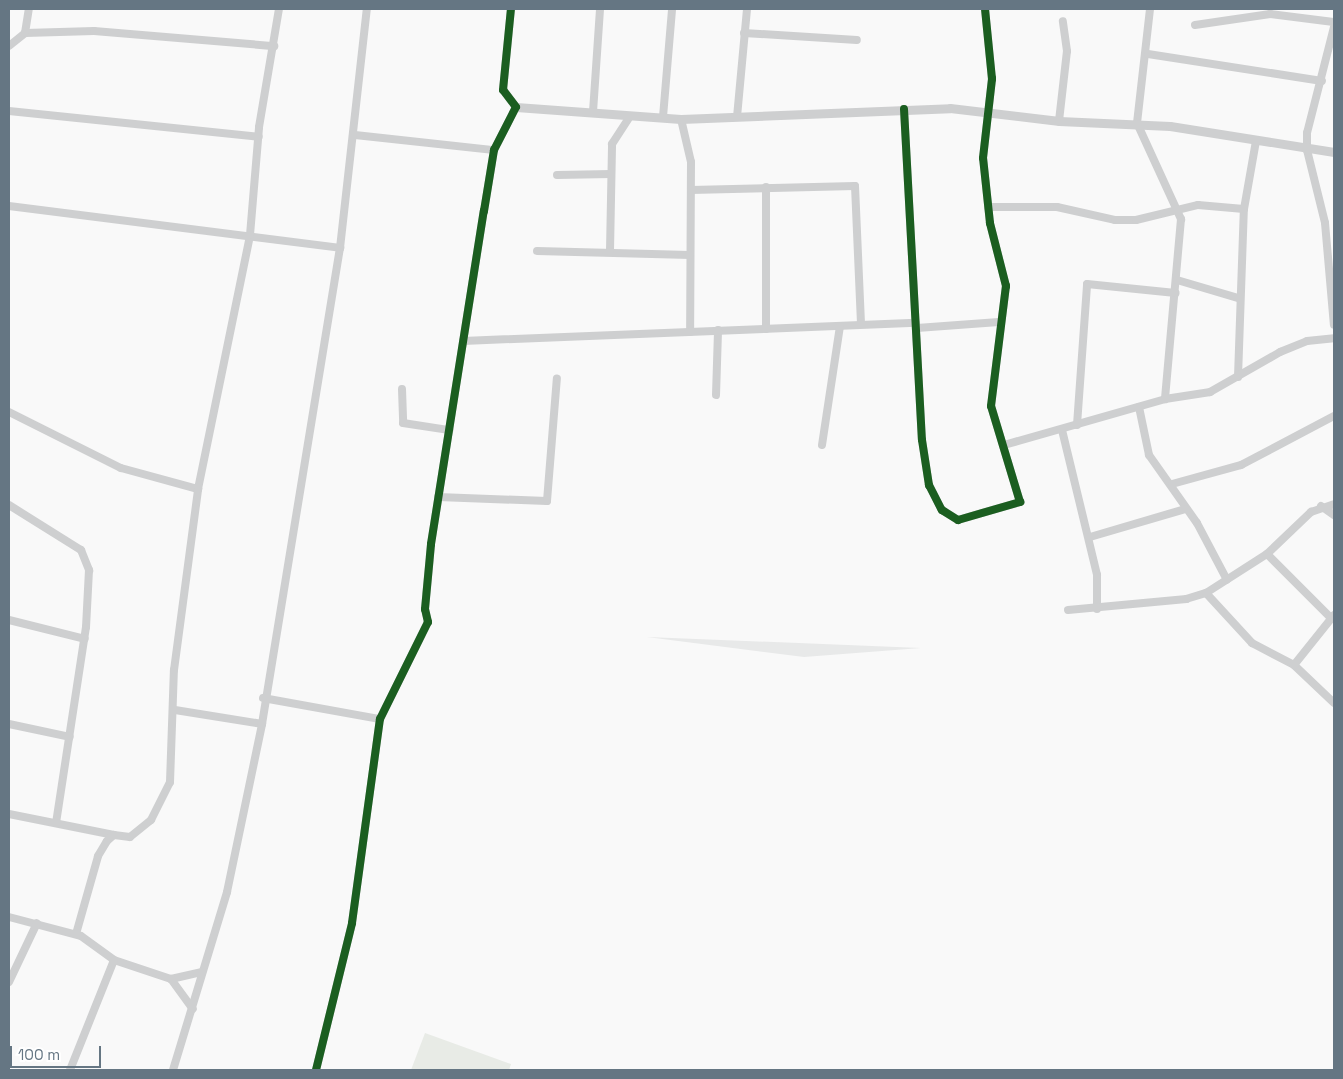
<!DOCTYPE html>
<html>
<head>
<meta charset="utf-8">
<style>
	body { margin:0 }
	#map { position:relative; width:1343px; height:1079px; overflow:hidden; background:#f9f9f9; font-family:"Space Grotesk",sans-serif }
	div>[style] { position:absolute }
	.built>* { inset:0; background:#e8e9e9 }
	.green>* { inset:0; background:#e8ebe6 }
	.minor>* { height:8px; margin:-4px; padding:0 4px; transform-origin:4px; border-radius:4px; background:#cecfd0 }
	.tertiary>* { height:9px; margin:-4.5px; padding:0 4.5px; transform-origin:4.5px; border-radius:4.5px; background:#cecfd0 }
	.cycleway>* { height:8px; margin:-4px; padding:0 4px; transform-origin:4px; border-radius:4px; background:#1b5e20 }
	span { translate:-50% -50%; white-space:nowrap; text-align:center; line-height:1.15; -webkit-text-stroke:5px #fff; paint-order:stroke }
	.frame { position:absolute; inset:0; border:10px solid #657683; pointer-events:none }
	.scale { position:absolute; left:10px; top:1046px; width:91px; height:22px; box-sizing:border-box; border:2px solid #657683; border-top:0; padding-left:6px; font-size:15px; line-height:18px; white-space:nowrap; color:#657683; -webkit-text-stroke:4px #fff; paint-order:stroke }
</style>
</head>
<body>
<div id="map">
	<div class="built">
		<div style="clip-path:polygon(647px 637px,921px 648px,804px 657px)"></div>
	</div>
	<div class="green">
		<div style="clip-path:polygon(425px 1033px,511px 1064px,509px 1070px,411px 1070px)"></div>
	</div>
	<div class="minor">
		<div style="left:1150px;top:9px;width:115px;rotate:96.5deg"></div>
		<div style="left:1137px;top:123px;width:106px;rotate:65.4deg"></div>
		<div style="left:1181px;top:219px;width:181px;rotate:95.1deg"></div>
		<div style="left:1195px;top:25px;width:76px;rotate:-8.3deg"></div>
		<div style="left:1270px;top:14px;width:64px;rotate:7.1deg"></div>
		<div style="left:1334px;top:27px;width:109px;rotate:104.3deg"></div>
		<div style="left:1307px;top:133px;width:17px;rotate:90deg"></div>
		<div style="left:1307px;top:150px;width:75px;rotate:76.1deg"></div>
		<div style="left:1325px;top:223px;width:102px;rotate:85deg"></div>
		<div style="left:25px;top:33px;width:69px;rotate:-1.7deg"></div>
		<div style="left:94px;top:31px;width:181px;rotate:4.8deg"></div>
		<div style="left:744px;top:33px;width:113px;rotate:3.5deg"></div>
		<div style="left:9px;top:46px;width:21px;rotate:-39deg"></div>
		<div style="left:25px;top:33px;width:24px;rotate:-81deg"></div>
		<div style="left:1148px;top:54px;width:176px;rotate:8.8deg"></div>
		<div style="left:904px;top:109px;width:331px;rotate:86.9deg"></div>
		<div style="left:922px;top:440px;width:46px;rotate:81.2deg"></div>
		<div style="left:929px;top:485px;width:28px;rotate:63deg"></div>
		<div style="left:942px;top:510px;width:19px;rotate:32deg"></div>
		<div style="left:958px;top:520px;width:65px;rotate:-16.2deg"></div>
		<div style="left:1020px;top:502px;width:100px;rotate:-106.8deg"></div>
		<div style="left:991px;top:406px;width:121px;rotate:-82.9deg"></div>
		<div style="left:1006px;top:286px;width:65px;rotate:-104.3deg"></div>
		<div style="left:990px;top:223px;width:65px;rotate:-96.1deg"></div>
		<div style="left:983px;top:158px;width:80px;rotate:-83.5deg"></div>
		<div style="left:992px;top:79px;width:70px;rotate:-95.7deg"></div>
		<div style="left:9px;top:111px;width:251px;rotate:5.9deg"></div>
		<div style="left:593px;top:112px;width:103px;rotate:-86.1deg"></div>
		<div style="left:663px;top:117px;width:108px;rotate:-85.2deg"></div>
		<div style="left:737px;top:117px;width:108px;rotate:-84.7deg"></div>
		<div style="left:681px;top:119px;width:44px;rotate:76.9deg"></div>
		<div style="left:691px;top:162px;width:170px;rotate:90.3deg"></div>
		<div style="left:1059px;top:121px;width:70px;rotate:-83.5deg"></div>
		<div style="left:1067px;top:51px;width:30px;rotate:-98deg"></div>
		<div style="left:355px;top:135px;width:140px;rotate:6.2deg"></div>
		<div style="left:557px;top:175px;width:54px;rotate:-1.1deg"></div>
		<div style="left:691px;top:190px;width:164px;rotate:-1.4deg"></div>
		<div style="left:855px;top:186px;width:138px;rotate:87.5deg"></div>
		<div style="left:9px;top:206px;width:334px;rotate:7.2deg"></div>
		<div style="left:988px;top:207px;width:69px"></div>
		<div style="left:1057px;top:207px;width:59px;rotate:12.6deg"></div>
		<div style="left:1115px;top:220px;width:21px"></div>
		<div style="left:1136px;top:220px;width:64px;rotate:-13.6deg"></div>
		<div style="left:1198px;top:205px;width:46px;rotate:5deg"></div>
		<div style="left:537px;top:251px;width:153px;rotate:1.5deg"></div>
		<div style="left:610px;top:251px;width:107px;rotate:-88.9deg"></div>
		<div style="left:612px;top:144px;width:33px;rotate:-57deg"></div>
		<div style="left:1177px;top:280px;width:64px;rotate:16.4deg"></div>
		<div style="left:917px;top:328px;width:82px;rotate:-4.2deg"></div>
		<div style="left:766px;top:329px;width:142px;rotate:-90deg"></div>
		<div style="left:463px;top:341px;width:453px;rotate:-2.3deg"></div>
		<div style="left:1238px;top:377px;width:168px;rotate:-88deg"></div>
		<div style="left:1244px;top:209px;width:69px;rotate:-80deg"></div>
		<div style="left:402px;top:389px;width:34px;rotate:88deg"></div>
		<div style="left:403px;top:423px;width:47px;rotate:8.7deg"></div>
		<div style="left:716px;top:395px;width:65px;rotate:-88.2deg"></div>
		<div style="left:1139px;top:407px;width:49px;rotate:78.2deg"></div>
		<div style="left:1149px;top:455px;width:83px;rotate:54.8deg"></div>
		<div style="left:1197px;top:523px;width:64px;rotate:62.2deg"></div>
		<div style="left:9px;top:412px;width:125px;rotate:26.6deg"></div>
		<div style="left:121px;top:468px;width:80px;rotate:15.3deg"></div>
		<div style="left:1077px;top:425px;width:141px;rotate:-85.9deg"></div>
		<div style="left:1087px;top:284px;width:89px;rotate:5.8deg"></div>
		<div style="left:1062px;top:430px;width:149px;rotate:76.4deg"></div>
		<div style="left:1097px;top:575px;width:34px;rotate:90deg"></div>
		<div style="left:822px;top:445px;width:120px;rotate:-81.4deg"></div>
		<div style="left:1004px;top:445px;width:167px;rotate:-15.9deg"></div>
		<div style="left:1165px;top:399px;width:46px;rotate:-8.8deg"></div>
		<div style="left:1210px;top:392px;width:81px;rotate:-29.7deg"></div>
		<div style="left:1280px;top:352px;width:29px;rotate:-22deg"></div>
		<div style="left:1307px;top:341px;width:27px;rotate:-6deg"></div>
		<div style="left:1172px;top:484px;width:72px;rotate:-15.4deg"></div>
		<div style="left:1241px;top:465px;width:105px;rotate:-27.8deg"></div>
		<div style="left:438px;top:497px;width:109px;rotate:2.1deg"></div>
		<div style="left:547px;top:501px;width:123px;rotate:-85.4deg"></div>
		<div style="left:9px;top:505px;width:85px;rotate:32deg"></div>
		<div style="left:81px;top:550px;width:22px;rotate:68deg"></div>
		<div style="left:89px;top:570px;width:57px;rotate:93deg"></div>
		<div style="left:86px;top:627px;width:197px;rotate:98.7deg"></div>
		<div style="left:1321px;top:506px;width:16px;rotate:35deg"></div>
		<div style="left:1090px;top:537px;width:99px;rotate:-16.4deg"></div>
		<div style="left:1267px;top:554px;width:91px;rotate:45deg"></div>
		<div style="left:1206px;top:593px;width:68px;rotate:47.4deg"></div>
		<div style="left:1252px;top:643px;width:47px;rotate:27.6deg"></div>
		<div style="left:1294px;top:665px;width:55px;rotate:43.5deg"></div>
		<div style="left:1068px;top:610px;width:119px;rotate:-5.3deg"></div>
		<div style="left:1186px;top:599px;width:21px;rotate:-17deg"></div>
		<div style="left:1206px;top:593px;width:72px;rotate:-32.6deg"></div>
		<div style="left:1267px;top:554px;width:61px;rotate:-43.7deg"></div>
		<div style="left:1311px;top:512px;width:24px;rotate:-19deg"></div>
		<div style="left:9px;top:620px;width:78px;rotate:14deg"></div>
		<div style="left:1294px;top:665px;width:64px;rotate:-51.3deg"></div>
		<div style="left:263px;top:698px;width:119px;rotate:10.2deg"></div>
		<div style="left:175px;top:710px;width:88px;rotate:9.1deg"></div>
		<div style="left:9px;top:724px;width:62px;rotate:12deg"></div>
		<div style="left:9px;top:814px;width:107px;rotate:11.3deg"></div>
		<div style="left:9px;top:917px;width:74px;rotate:14.8deg"></div>
		<div style="left:81px;top:936px;width:41px;rotate:36deg"></div>
		<div style="left:114px;top:960px;width:60px;rotate:18.4deg"></div>
		<div style="left:171px;top:979px;width:32px;rotate:-13deg"></div>
		<div style="left:76px;top:934px;width:81px;rotate:-74.2deg"></div>
		<div style="left:98px;top:856px;width:17px;rotate:-59deg"></div>
		<div style="left:107px;top:841px;width:9px;rotate:-41deg"></div>
		<div style="left:114px;top:835px;width:16px;rotate:7deg"></div>
		<div style="left:130px;top:837px;width:27px;rotate:-39deg"></div>
		<div style="left:151px;top:820px;width:42px;rotate:-63.4deg"></div>
		<div style="left:170px;top:782px;width:112px;rotate:-88deg"></div>
		<div style="left:174px;top:670px;width:183px;rotate:-82.4deg"></div>
		<div style="left:198px;top:489px;width:259px;rotate:-78.4deg"></div>
		<div style="left:250px;top:235px;width:108px;rotate:-85.2deg"></div>
		<div style="left:259px;top:127px;width:120px;rotate:-80.4deg"></div>
		<div style="left:171px;top:979px;width:37px;rotate:54deg"></div>
		<div style="left:9px;top:982px;width:65px;rotate:-64.6deg"></div>
		<div style="left:70px;top:1070px;width:118px;rotate:-68.2deg"></div>
		<div style="left:173px;top:1070px;width:186px;rotate:-73.1deg"></div>
		<div style="left:227px;top:892px;width:172px;rotate:-78.2deg"></div>
		<div style="left:262px;top:724px;width:482px;rotate:-80.7deg"></div>
		<div style="left:340px;top:248px;width:241px;rotate:-83.6deg"></div>
		<div style="left:316px;top:1070px;width:151px;rotate:-76.2deg"></div>
		<div style="left:352px;top:923px;width:206px;rotate:-82.2deg"></div>
		<div style="left:380px;top:719px;width:108px;rotate:-63.7deg"></div>
		<div style="left:428px;top:622px;width:13px;rotate:-103deg"></div>
		<div style="left:425px;top:609px;width:65px;rotate:-84.7deg"></div>
		<div style="left:431px;top:544px;width:337px;rotate:-81deg"></div>
		<div style="left:484px;top:211px;width:62px;rotate:-80.7deg"></div>
		<div style="left:494px;top:150px;width:48px;rotate:-62.9deg"></div>
		<div style="left:516px;top:107px;width:21px;rotate:-127deg"></div>
		<div style="left:503px;top:90px;width:81px;rotate:-84.4deg"></div>
	</div>
	<div class="tertiary">
		<div style="left:516px;top:107px;width:165px;rotate:4.2deg"></div>
		<div style="left:681px;top:119px;width:269px;rotate:-2.3deg"></div>
		<div style="left:950px;top:108px;width:110px;rotate:6.8deg"></div>
		<div style="left:1059px;top:121px;width:111px;rotate:2.6deg"></div>
		<div style="left:1170px;top:126px;width:166px;rotate:9deg"></div>
	</div>
	<div class="cycleway">
		<div style="left:904px;top:109px;width:331px;rotate:86.9deg"></div>
		<div style="left:922px;top:440px;width:46px;rotate:81.2deg"></div>
		<div style="left:929px;top:485px;width:28px;rotate:63deg"></div>
		<div style="left:942px;top:510px;width:19px;rotate:32deg"></div>
		<div style="left:958px;top:520px;width:65px;rotate:-16.2deg"></div>
		<div style="left:1020px;top:502px;width:100px;rotate:-106.8deg"></div>
		<div style="left:991px;top:406px;width:121px;rotate:-82.9deg"></div>
		<div style="left:1006px;top:286px;width:65px;rotate:-104.3deg"></div>
		<div style="left:990px;top:223px;width:65px;rotate:-96.1deg"></div>
		<div style="left:983px;top:158px;width:80px;rotate:-83.5deg"></div>
		<div style="left:992px;top:79px;width:70px;rotate:-95.7deg"></div>
		<div style="left:316px;top:1070px;width:151px;rotate:-76.2deg"></div>
		<div style="left:352px;top:923px;width:206px;rotate:-82.2deg"></div>
		<div style="left:380px;top:719px;width:108px;rotate:-63.7deg"></div>
		<div style="left:428px;top:622px;width:13px;rotate:-103deg"></div>
		<div style="left:425px;top:609px;width:65px;rotate:-84.7deg"></div>
		<div style="left:431px;top:544px;width:337px;rotate:-81deg"></div>
		<div style="left:484px;top:211px;width:62px;rotate:-80.7deg"></div>
		<div style="left:494px;top:150px;width:48px;rotate:-62.9deg"></div>
		<div style="left:516px;top:107px;width:21px;rotate:-127deg"></div>
		<div style="left:503px;top:90px;width:81px;rotate:-84.4deg"></div>
	</div>
	<div class="frame"></div>
	<div class="scale">100 m</div>
</div>
</body>
</html>
